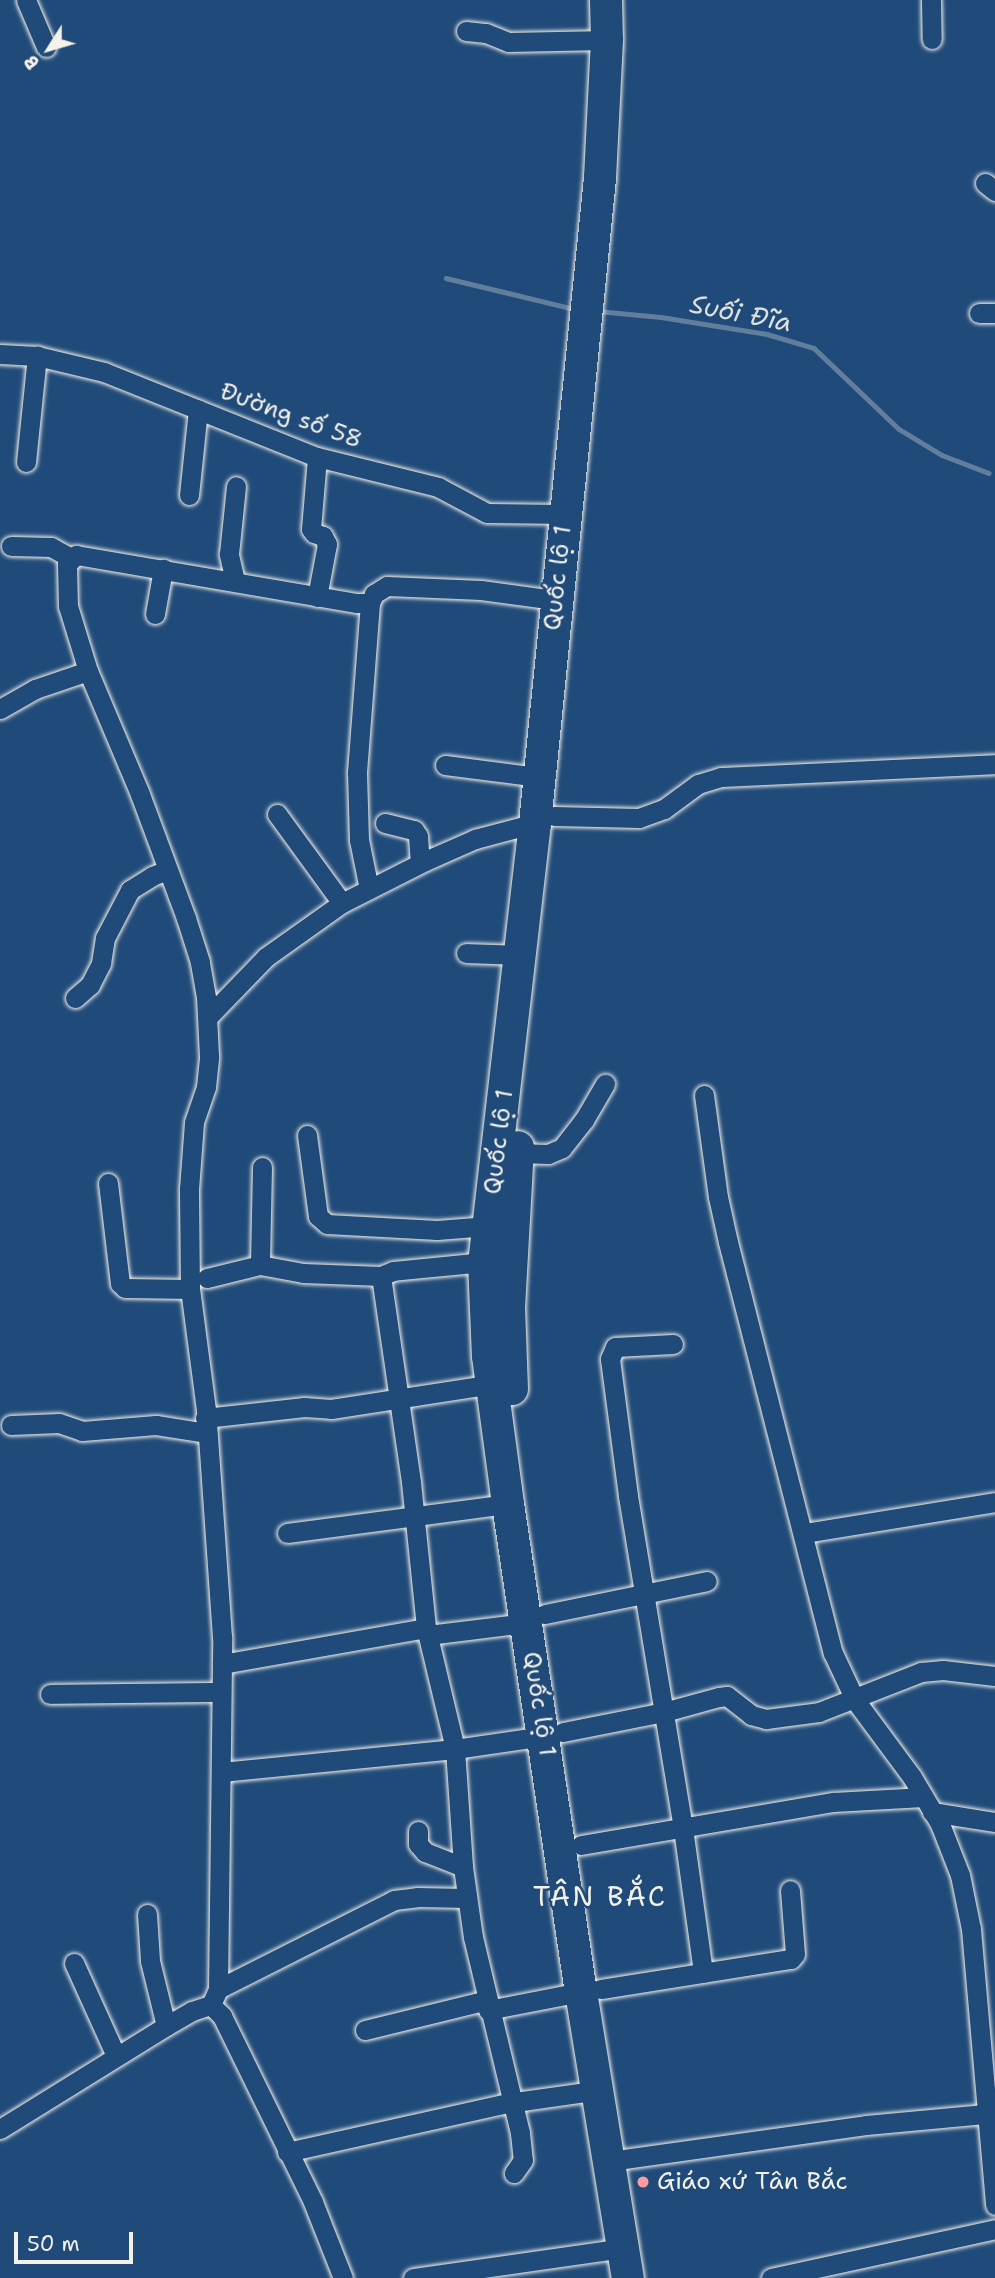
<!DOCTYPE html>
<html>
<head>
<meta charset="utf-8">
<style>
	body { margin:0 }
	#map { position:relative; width:995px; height:2278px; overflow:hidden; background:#1f4a7a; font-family:"Shantell Sans",sans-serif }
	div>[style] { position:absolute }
	.stream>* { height:4.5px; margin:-2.25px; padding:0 2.25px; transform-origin:2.25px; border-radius:2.25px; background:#627e9d }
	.roads { filter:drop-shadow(0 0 2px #f4f1e8) drop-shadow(0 0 2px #f4f1e8) }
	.minor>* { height:19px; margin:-9.5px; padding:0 9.5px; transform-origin:9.5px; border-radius:9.5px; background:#1f4a7a }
	.trunk>* { height:32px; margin:-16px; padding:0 16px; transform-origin:16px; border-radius:16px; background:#1f4a7a }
	.dots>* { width:19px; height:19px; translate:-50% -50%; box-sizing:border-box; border:4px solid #1f4a7a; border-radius:50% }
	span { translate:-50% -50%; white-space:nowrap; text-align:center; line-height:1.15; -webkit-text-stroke:5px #1f4a7a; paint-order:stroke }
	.street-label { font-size:24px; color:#f4f1e8 }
	.poi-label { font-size:24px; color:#f4f1e8 }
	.left { translate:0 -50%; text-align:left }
	.water-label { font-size:26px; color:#dee0dd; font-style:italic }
	.quarter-label { font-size:28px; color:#f4f1e8; letter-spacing:2px }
	.north { position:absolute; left:14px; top:14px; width:70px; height:70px; -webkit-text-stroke:5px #1f4a7a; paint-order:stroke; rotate:233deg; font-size:19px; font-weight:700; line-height:28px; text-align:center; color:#f4f1e8 }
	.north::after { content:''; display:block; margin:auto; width:24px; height:32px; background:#f4f1e8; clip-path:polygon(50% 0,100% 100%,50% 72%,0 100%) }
	.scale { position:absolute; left:14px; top:2232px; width:119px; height:32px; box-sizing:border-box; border:4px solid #f4f1e8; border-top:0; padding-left:9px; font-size:21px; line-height:24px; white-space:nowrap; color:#f4f1e8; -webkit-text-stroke:5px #1f4a7a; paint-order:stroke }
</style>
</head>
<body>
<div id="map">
	<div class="stream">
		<div style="left:446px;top:278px;width:132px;rotate:13.6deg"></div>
		<div style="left:597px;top:311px;width:64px;rotate:5.4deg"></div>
		<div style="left:661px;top:317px;width:107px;rotate:9.1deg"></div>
		<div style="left:767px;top:334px;width:49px;rotate:16.6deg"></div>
		<div style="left:814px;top:348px;width:117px;rotate:43.6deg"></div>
		<div style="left:899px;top:429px;width:50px;rotate:31.2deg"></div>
		<div style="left:942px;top:455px;width:50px;rotate:21deg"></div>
	</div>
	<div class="roads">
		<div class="minor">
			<div style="left:26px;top:0;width:51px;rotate:66.9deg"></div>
			<div style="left:931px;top:0;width:39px;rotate:89deg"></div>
			<div style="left:466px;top:31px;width:20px;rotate:6deg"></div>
			<div style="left:486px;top:33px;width:24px;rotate:22deg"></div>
			<div style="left:508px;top:42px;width:99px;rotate:-1.2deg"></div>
			<div style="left:985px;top:183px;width:13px;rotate:39deg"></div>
			<div style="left:979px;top:313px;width:16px"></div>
			<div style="left:0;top:354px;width:37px;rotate:3deg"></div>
			<div style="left:37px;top:356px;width:69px;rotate:13.4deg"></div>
			<div style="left:104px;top:372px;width:229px;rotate:21.8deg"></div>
			<div style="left:317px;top:457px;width:125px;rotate:13.9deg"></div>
			<div style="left:438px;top:487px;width:55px;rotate:28deg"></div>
			<div style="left:487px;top:513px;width:78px;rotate:0.7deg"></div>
			<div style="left:26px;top:462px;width:107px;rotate:-84.1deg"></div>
			<div style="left:189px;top:495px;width:86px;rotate:-84deg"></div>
			<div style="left:11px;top:546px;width:40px;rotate:1.4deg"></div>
			<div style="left:51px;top:547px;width:23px;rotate:29deg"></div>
			<div style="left:235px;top:581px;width:28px;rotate:-103deg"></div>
			<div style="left:229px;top:554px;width:68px;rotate:-84.1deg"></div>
			<div style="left:317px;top:597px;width:54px;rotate:-79.3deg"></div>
			<div style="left:327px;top:544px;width:9px;rotate:-117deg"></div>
			<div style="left:323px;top:536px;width:9px;rotate:-162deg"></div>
			<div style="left:314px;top:533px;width:5px;rotate:-127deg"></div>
			<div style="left:311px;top:529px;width:72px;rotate:-85.2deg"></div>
			<div style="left:155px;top:614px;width:46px;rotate:-79.9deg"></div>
			<div style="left:0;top:709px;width:40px;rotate:-29.7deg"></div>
			<div style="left:35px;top:689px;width:56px;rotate:-18.8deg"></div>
			<div style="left:445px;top:765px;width:95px;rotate:7.3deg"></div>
			<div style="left:277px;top:814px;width:110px;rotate:53.9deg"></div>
			<div style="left:554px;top:816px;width:85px;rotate:1.3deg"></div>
			<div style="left:639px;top:818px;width:27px;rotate:-20deg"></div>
			<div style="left:664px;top:809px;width:42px;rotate:-36.3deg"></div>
			<div style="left:698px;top:784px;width:24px;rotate:-17deg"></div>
			<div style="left:721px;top:777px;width:274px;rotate:-2.7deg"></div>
			<div style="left:385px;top:823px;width:30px;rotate:14deg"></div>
			<div style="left:414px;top:830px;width:7px;rotate:56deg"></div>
			<div style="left:418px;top:836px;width:27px;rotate:86deg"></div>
			<div style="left:369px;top:889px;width:50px;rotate:-101.5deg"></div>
			<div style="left:359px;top:840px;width:68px;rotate:-91.7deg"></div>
			<div style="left:357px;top:772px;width:169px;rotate:-85.6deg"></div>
			<div style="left:466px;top:953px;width:55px;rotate:2.1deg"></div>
			<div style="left:75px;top:998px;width:20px;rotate:-41deg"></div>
			<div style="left:90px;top:985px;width:25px;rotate:-63deg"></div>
			<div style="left:101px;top:963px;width:25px;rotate:-81deg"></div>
			<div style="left:105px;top:938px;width:54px;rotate:-62.5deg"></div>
			<div style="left:130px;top:890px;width:26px;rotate:-32deg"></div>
			<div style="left:152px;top:876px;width:17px;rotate:-21deg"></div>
			<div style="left:208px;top:1017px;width:83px;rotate:-46deg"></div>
			<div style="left:266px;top:957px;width:93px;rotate:-35.4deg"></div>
			<div style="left:342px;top:903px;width:93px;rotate:-26.8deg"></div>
			<div style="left:425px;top:861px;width:55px;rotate:-23.7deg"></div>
			<div style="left:475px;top:839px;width:62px;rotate:-14.9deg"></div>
			<div style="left:704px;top:1095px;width:103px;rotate:82.2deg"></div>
			<div style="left:718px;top:1197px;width:46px;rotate:77.5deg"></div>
			<div style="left:728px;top:1242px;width:424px;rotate:75.7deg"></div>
			<div style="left:833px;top:1653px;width:52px;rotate:64.9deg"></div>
			<div style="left:855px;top:1700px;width:96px;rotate:53.5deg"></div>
			<div style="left:912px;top:1777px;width:55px;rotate:59.2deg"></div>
			<div style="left:940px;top:1824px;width:55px;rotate:68.6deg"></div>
			<div style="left:960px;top:1875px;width:55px;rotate:78.5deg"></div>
			<div style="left:971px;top:1929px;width:277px;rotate:85deg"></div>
			<div style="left:307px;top:1135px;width:82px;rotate:82.3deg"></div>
			<div style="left:318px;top:1216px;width:12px;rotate:42deg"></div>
			<div style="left:327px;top:1224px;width:110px;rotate:3.1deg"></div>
			<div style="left:437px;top:1230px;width:51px;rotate:-4.5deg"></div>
			<div style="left:517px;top:1153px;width:31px;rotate:2deg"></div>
			<div style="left:548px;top:1154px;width:15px;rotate:-23deg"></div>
			<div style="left:562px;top:1148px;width:36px;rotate:-52deg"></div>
			<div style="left:584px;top:1120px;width:42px;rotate:-59.7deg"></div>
			<div style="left:262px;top:1167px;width:98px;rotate:91.2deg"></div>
			<div style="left:260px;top:1265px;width:44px;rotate:10.5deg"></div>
			<div style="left:303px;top:1273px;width:78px;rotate:2.2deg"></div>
			<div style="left:108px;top:1183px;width:101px;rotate:83.2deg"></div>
			<div style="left:120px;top:1283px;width:7px;rotate:45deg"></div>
			<div style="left:125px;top:1288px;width:65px;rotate:0.9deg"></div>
			<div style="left:484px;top:1262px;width:91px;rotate:174.4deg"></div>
			<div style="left:393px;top:1271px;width:13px;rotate:157deg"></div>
			<div style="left:381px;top:1276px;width:208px;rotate:81.7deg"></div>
			<div style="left:411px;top:1482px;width:147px;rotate:84.1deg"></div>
			<div style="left:426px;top:1628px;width:124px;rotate:76.5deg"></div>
			<div style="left:455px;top:1749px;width:118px;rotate:86.1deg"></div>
			<div style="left:463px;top:1867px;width:71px;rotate:81.9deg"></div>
			<div style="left:473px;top:1937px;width:202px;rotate:76.5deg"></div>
			<div style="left:520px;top:2133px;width:27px;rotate:84deg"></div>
			<div style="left:523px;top:2160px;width:16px;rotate:125deg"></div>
			<div style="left:207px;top:1278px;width:55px;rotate:-13.8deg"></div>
			<div style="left:673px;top:1344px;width:58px;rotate:177deg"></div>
			<div style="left:615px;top:1347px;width:13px;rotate:113deg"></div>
			<div style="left:610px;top:1359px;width:138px;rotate:82.5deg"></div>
			<div style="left:628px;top:1496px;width:337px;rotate:80.6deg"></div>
			<div style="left:683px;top:1828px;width:146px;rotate:82.1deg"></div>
			<div style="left:205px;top:1418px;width:100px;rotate:-6.3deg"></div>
			<div style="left:304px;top:1407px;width:27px;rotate:4deg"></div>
			<div style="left:331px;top:1409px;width:163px;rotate:-8.8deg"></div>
			<div style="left:11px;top:1425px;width:48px;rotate:-2.4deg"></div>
			<div style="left:59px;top:1423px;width:24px;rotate:19deg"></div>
			<div style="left:82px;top:1431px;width:74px;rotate:-4.6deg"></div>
			<div style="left:156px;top:1425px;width:52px;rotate:8.9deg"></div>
			<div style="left:287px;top:1533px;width:223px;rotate:-7.5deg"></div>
			<div style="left:804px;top:1533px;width:193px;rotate:-9.2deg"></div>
			<div style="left:545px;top:1614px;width:165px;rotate:-11.5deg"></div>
			<div style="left:428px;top:1635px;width:99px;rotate:-7deg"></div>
			<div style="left:222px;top:1664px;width:207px;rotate:-10deg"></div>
			<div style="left:50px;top:1694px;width:171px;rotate:-0.7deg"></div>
			<div style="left:563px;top:1732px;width:103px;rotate:-11.2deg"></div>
			<div style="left:664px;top:1712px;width:57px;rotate:-15.3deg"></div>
			<div style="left:719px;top:1697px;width:8px;rotate:-7deg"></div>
			<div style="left:727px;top:1696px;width:31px;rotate:38deg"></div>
			<div style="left:751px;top:1715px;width:16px;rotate:15deg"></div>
			<div style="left:766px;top:1719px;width:53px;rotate:-7.5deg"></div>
			<div style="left:819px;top:1712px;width:110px;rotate:-21.4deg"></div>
			<div style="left:921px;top:1672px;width:22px;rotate:-5deg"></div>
			<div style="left:943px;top:1670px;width:52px;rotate:6.6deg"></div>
			<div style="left:221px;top:1772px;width:235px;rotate:-5.6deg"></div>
			<div style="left:455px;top:1749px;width:90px;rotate:-8.3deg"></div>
			<div style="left:932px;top:1812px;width:64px;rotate:9deg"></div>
			<div style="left:418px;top:1831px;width:13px;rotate:90deg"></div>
			<div style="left:418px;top:1844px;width:11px;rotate:49deg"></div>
			<div style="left:425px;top:1852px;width:41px;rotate:21.5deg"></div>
			<div style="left:581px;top:1845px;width:256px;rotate:-9.7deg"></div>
			<div style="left:833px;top:1802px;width:91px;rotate:-3.1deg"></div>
			<div style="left:147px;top:1914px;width:47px;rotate:86.3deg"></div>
			<div style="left:150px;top:1961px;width:67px;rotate:76.2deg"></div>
			<div style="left:74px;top:1963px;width:102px;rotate:65.7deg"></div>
			<div style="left:218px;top:1989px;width:197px;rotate:-26.8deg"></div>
			<div style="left:394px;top:1900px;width:23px;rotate:-7deg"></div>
			<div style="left:417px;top:1897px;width:50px;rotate:1.1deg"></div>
			<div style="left:601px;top:1989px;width:192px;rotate:-9deg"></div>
			<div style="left:791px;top:1959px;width:6px;rotate:-51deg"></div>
			<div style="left:795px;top:1954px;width:64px;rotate:-94.5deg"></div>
			<div style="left:211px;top:2005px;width:17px;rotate:-66deg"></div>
			<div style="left:218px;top:1989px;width:352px;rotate:-89.3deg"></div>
			<div style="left:222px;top:1637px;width:228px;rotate:-94deg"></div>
			<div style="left:206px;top:1410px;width:122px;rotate:-97.5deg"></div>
			<div style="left:190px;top:1289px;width:100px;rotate:-90.6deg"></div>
			<div style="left:189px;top:1189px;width:67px;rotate:-85.7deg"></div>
			<div style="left:194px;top:1122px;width:37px;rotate:-71deg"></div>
			<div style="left:206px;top:1087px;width:31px;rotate:-84deg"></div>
			<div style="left:209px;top:1056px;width:59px;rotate:-92.9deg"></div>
			<div style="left:206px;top:997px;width:36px;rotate:-100deg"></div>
			<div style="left:200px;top:962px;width:46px;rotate:-107.7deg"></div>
			<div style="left:186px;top:918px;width:132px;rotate:-110.4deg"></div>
			<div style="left:140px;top:794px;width:134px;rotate:-112.9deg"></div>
			<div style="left:88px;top:671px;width:68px;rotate:-107.1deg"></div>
			<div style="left:68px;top:606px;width:42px;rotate:-91.4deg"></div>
			<div style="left:67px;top:564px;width:13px;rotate:-45deg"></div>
			<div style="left:76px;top:555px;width:285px;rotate:9.7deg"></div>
			<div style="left:357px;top:603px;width:13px"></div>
			<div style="left:370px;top:603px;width:10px;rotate:-66deg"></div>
			<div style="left:374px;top:594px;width:15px;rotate:-32deg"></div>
			<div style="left:387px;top:586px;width:94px;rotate:2.4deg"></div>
			<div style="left:481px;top:590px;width:75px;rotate:7.7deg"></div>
			<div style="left:488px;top:2010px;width:95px;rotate:-11deg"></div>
			<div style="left:365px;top:2030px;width:126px;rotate:-13.8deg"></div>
			<div style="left:0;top:2129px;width:195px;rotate:-31.8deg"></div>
			<div style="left:166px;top:2026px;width:30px;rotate:-30deg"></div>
			<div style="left:192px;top:2011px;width:20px;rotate:-18deg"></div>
			<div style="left:211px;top:2005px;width:16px;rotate:45deg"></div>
			<div style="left:222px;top:2016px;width:207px;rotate:63.9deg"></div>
			<div style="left:313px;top:2202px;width:82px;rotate:68.5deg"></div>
			<div style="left:287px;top:2152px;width:226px;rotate:-12.5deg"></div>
			<div style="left:508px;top:2103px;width:92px;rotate:-8.1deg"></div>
			<div style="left:624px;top:2159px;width:244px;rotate:-8deg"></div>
			<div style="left:866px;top:2125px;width:130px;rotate:-5.3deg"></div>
			<div style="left:413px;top:2278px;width:213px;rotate:-8.1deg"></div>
			<div style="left:771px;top:2278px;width:229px;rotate:-12.3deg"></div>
		</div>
		<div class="trunk">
			<div style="left:606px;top:0;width:40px;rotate:88.6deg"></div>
			<div style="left:607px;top:40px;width:138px;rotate:92.9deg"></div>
			<div style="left:600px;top:178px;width:648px;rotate:95.75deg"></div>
			<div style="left:535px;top:823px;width:442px;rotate:96.6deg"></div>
			<div style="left:484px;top:1262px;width:94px;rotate:87.6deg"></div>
			<div style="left:488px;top:1356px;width:149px;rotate:82.3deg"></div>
			<div style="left:508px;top:1504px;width:493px;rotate:81.5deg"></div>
			<div style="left:581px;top:1992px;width:290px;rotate:80.7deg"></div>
			<div style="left:512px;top:1389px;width:81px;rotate:-92.1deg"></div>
			<div style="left:509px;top:1308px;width:161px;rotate:-86.8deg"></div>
		</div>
	</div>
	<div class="dots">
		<div style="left:643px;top:2182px;background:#ff9aa2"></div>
	</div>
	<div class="street-label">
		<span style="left:291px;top:416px;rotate:20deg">Đường số 58</span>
		<span style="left:558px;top:578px;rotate:-84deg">Quốc lộ 1</span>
		<span style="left:499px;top:1142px;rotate:-83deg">Quốc lộ 1</span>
		<span style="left:539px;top:1704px;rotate:81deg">Quốc lộ 1</span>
	</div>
	<div class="poi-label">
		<span class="left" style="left:657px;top:2182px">Giáo xứ Tân Bắc</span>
	</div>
	<div class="water-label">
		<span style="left:741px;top:313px;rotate:11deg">Suối Đĩa</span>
	</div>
	<div class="quarter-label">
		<span style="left:600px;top:1896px">TÂN BẮC</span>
	</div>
	<div class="north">B</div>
	<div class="scale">50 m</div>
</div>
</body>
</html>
